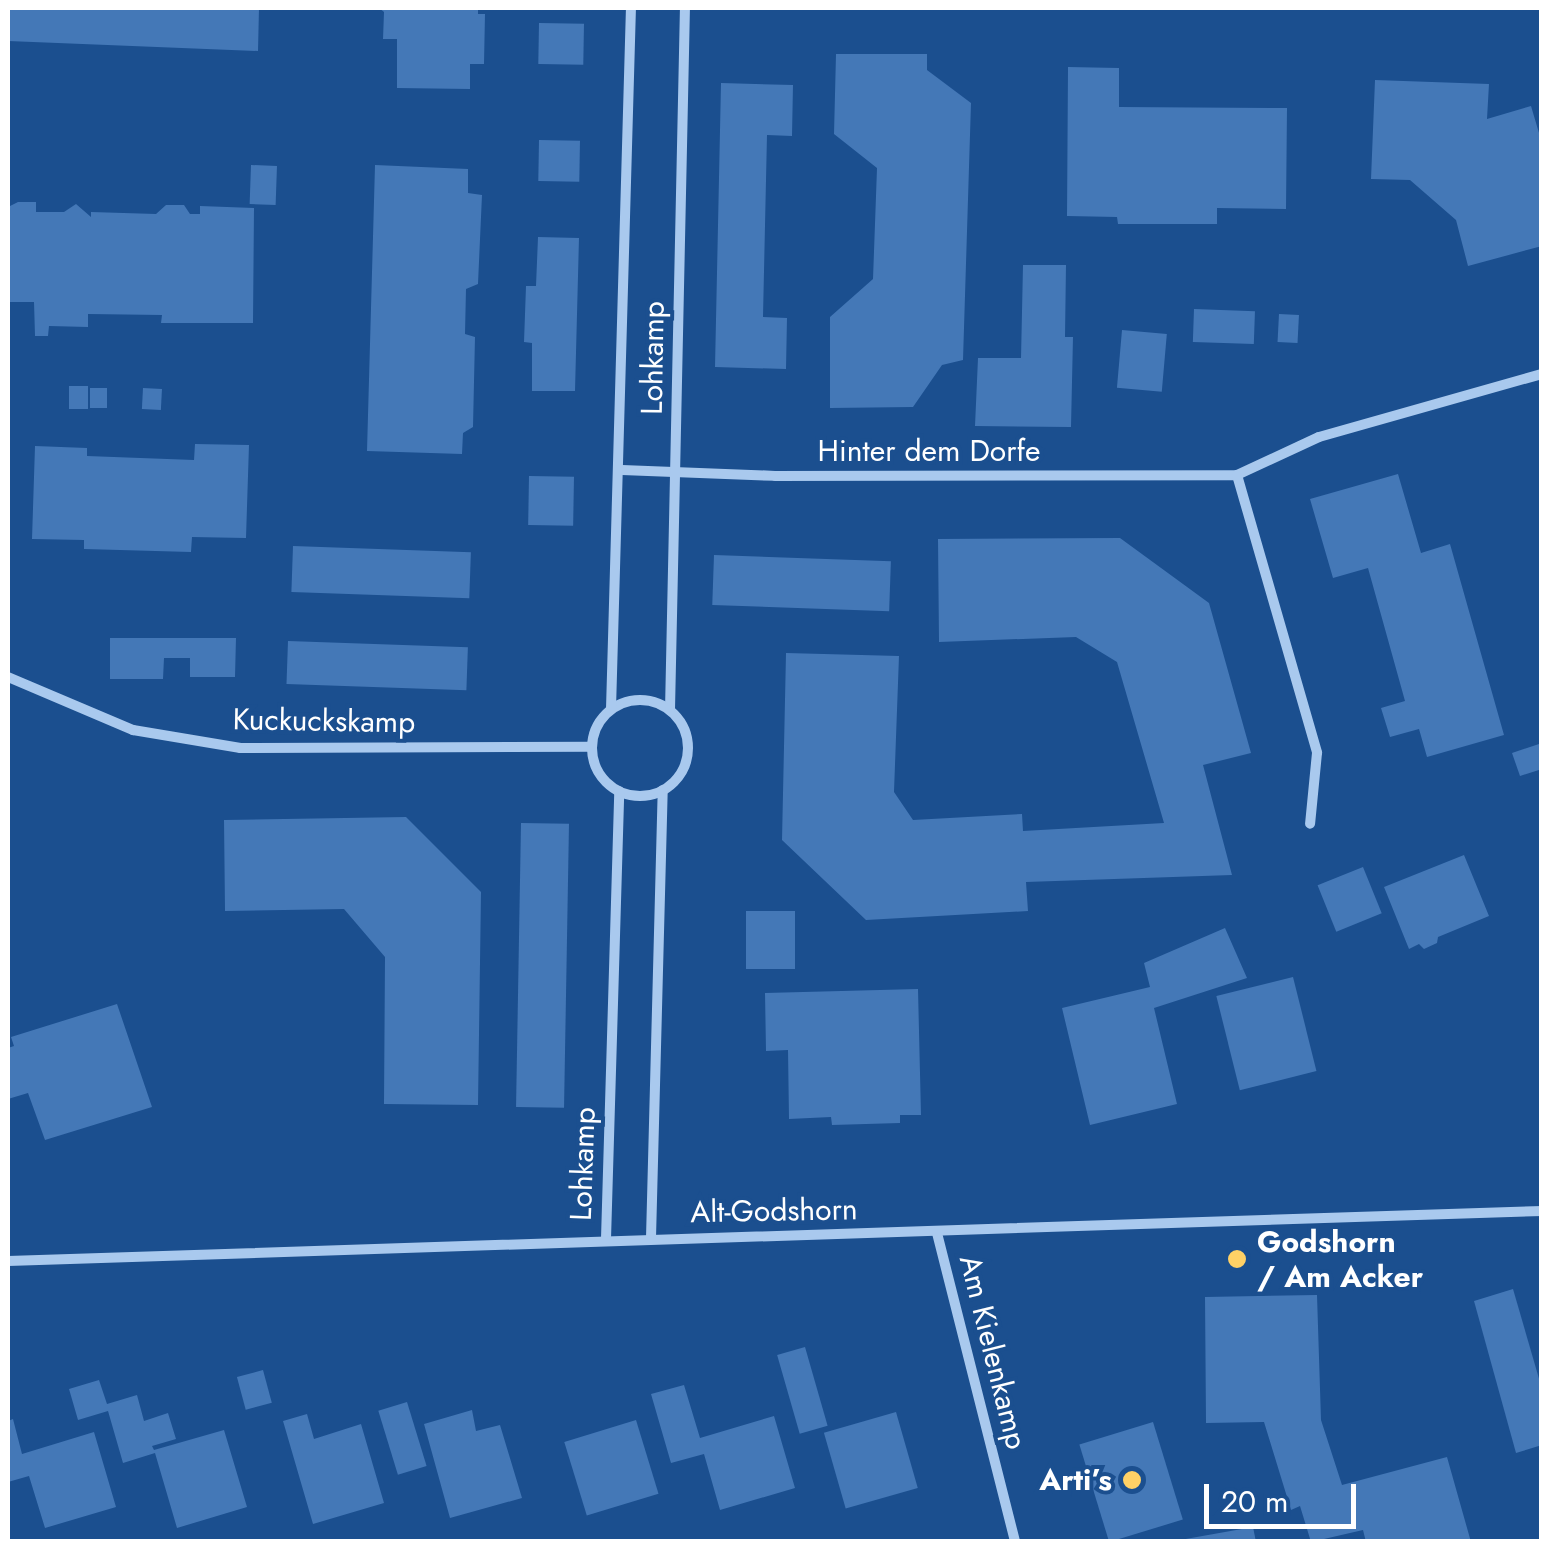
<!DOCTYPE html>
<html>
<head>
<meta charset="utf-8">
<style>
	body { margin:0 }
	#map { position:relative; width:1549px; height:1549px; overflow:hidden; background:#1b4f8f; font-family:Jost,sans-serif }
	div>[style] { position:absolute }
	.building>* { inset:0; background:#4478b7; transform-origin:0 0 }
	.minor>* { height:10px; margin:-5px; padding:0 5px; transform-origin:5px; border-radius:5px; background:#a9c9ee }
	.minor>.ring { margin:-5px; padding:0; box-sizing:content-box; background:none; border:10px solid #a9c9ee; border-radius:50% }
	.dots>* { width:28px; height:28px; translate:-50% -50%; box-sizing:border-box; border:5px solid #1b4f8f; border-radius:50% }
	span { translate:-50% -50%; white-space:nowrap; text-align:center; line-height:1.15; -webkit-text-stroke:8px #1b4f8f; paint-order:stroke }
	.street-label { font-size:30px; color:#fff }
	.poi-label { font-size:30px; color:#fff; font-weight:700 }
	.left { translate:0 -50%; text-align:left }
	.right { translate:-100% -50%; text-align:right }
	.frame { position:absolute; inset:0; border:10px solid #fff; pointer-events:none }
	.scale { position:absolute; left:1204px; top:1484px; width:152px; height:45px; box-sizing:border-box; border:5px solid #fff; border-top:0; padding-left:12px; font-size:30px; line-height:35px; white-space:nowrap; color:#fff; -webkit-text-stroke:8px #1b4f8f; paint-order:stroke }
</style>
</head>
<body>
<div id="map">
	<div class="building">
		<div style="clip-path:polygon(8px 8px,259px 8px,258px 51px,8px 41px)"></div>
		<div style="clip-path:polygon(379px 8px,478px 8px,478px 14px,485px 14px,484px 64px,470px 64px,470px 89px,397px 88px,397px 39px,383px 39px,384px 12px)"></div>
		<div style="left:539px;top:23px;width:45px;height:41px;rotate:1deg"></div>
		<div style="clip-path:polygon(836px 54px,927px 54px,927px 70px,971px 103px,963px 360px,942px 365px,913px 407px,830px 408px,830px 317px,873px 279px,877px 168px,834px 134px)"></div>
		<div style="clip-path:polygon(1068px 67px,1119px 68px,1119px 107px,1287px 108px,1286px 209px,1217px 208px,1217px 224px,1118px 224px,1117px 217px,1067px 216px)"></div>
		<div style="clip-path:polygon(1375px 80px,1489px 84px,1487px 119px,1531px 106px,1542px 143px,1542px 246px,1468px 266px,1456px 220px,1410px 180px,1371px 179px)"></div>
		<div style="clip-path:polygon(721px 83px,793px 85px,792px 136px,767px 135px,763px 317px,787px 318px,786px 369px,715px 367px)"></div>
		<div style="left:539px;top:140px;width:41px;height:41px;rotate:1deg"></div>
		<div style="left:251px;top:165px;width:26px;height:39px;rotate:2deg"></div>
		<div style="clip-path:polygon(375px 165px,468px 169px,468px 193px,482px 195px,478px 284px,466px 289px,465px 334px,475px 337px,473px 427px,463px 433px,462px 454px,367px 451px)"></div>
		<div style="clip-path:polygon(18px 202px,36px 202px,36px 212px,64px 212px,76px 204px,91px 217px,91px 212px,156px 214px,166px 205px,184px 205px,190px 214px,200px 214px,200px 206px,254px 208px,253px 323px,161px 323px,162px 315px,88px 314px,88px 327px,49px 326px,48px 336px,35px 336px,34px 302px,8px 302px,8px 207px)"></div>
		<div style="clip-path:polygon(538px 237px,579px 238px,575px 391px,532px 391px,532px 343px,524px 342px,526px 286px,536px 286px)"></div>
		<div style="clip-path:polygon(1023px 265px,1066px 265px,1065px 337px,1073px 337px,1071px 427px,975px 426px,978px 358px,1021px 358px)"></div>
		<div style="left:1194px;top:309px;width:61px;height:33px;rotate:2deg"></div>
		<div style="left:1279px;top:314px;width:20px;height:28px;rotate:3deg"></div>
		<div style="left:1122px;top:330px;width:45px;height:58px;rotate:5deg"></div>
		<div style="left:69px;top:386px;width:19px;height:23px"></div>
		<div style="left:90px;top:388px;width:17px;height:20px"></div>
		<div style="left:143px;top:388px;width:19px;height:21px;rotate:3deg"></div>
		<div style="clip-path:polygon(195px 444px,249px 445px,246px 538px,192px 537px,191px 552px,84px 549px,84px 540px,32px 539px,35px 446px,87px 448px,87px 456px,194px 460px)"></div>
		<div style="clip-path:polygon(1398px 474px,1421px 553px,1450px 544px,1504px 735px,1427px 757px,1419px 729px,1390px 737px,1381px 708px,1405px 701px,1368px 568px,1333px 578px,1310px 499px)"></div>
		<div style="left:529px;top:476px;width:45px;height:49px;rotate:1deg"></div>
		<div style="clip-path:polygon(1120px 538px,1209px 603px,1251px 753px,1203px 765px,1232px 875px,1026px 882px,1028px 911px,866px 920px,782px 840px,786px 653px,899px 656px,894px 792px,913px 820px,1022px 814px,1023px 831px,1164px 823px,1117px 662px,1076px 637px,939px 642px,938px 539px)"></div>
		<div style="left:293px;top:546px;width:178px;height:46px;rotate:2deg"></div>
		<div style="left:714px;top:555px;width:177px;height:50px;rotate:2deg"></div>
		<div style="clip-path:polygon(110px 638px,236px 638px,235px 677px,190px 677px,190px 658px,164px 658px,163px 679px,110px 679px)"></div>
		<div style="left:288px;top:641px;width:180px;height:43px;rotate:2deg"></div>
		<div style="clip-path:polygon(1539px 744px,1542px 769px,1520px 776px,1512px 753px)"></div>
		<div style="clip-path:polygon(406px 817px,481px 892px,478px 1105px,384px 1104px,385px 957px,344px 909px,225px 911px,224px 820px)"></div>
		<div style="left:521px;top:823px;width:48px;height:284px;rotate:1deg"></div>
		<div style="clip-path:polygon(1464px 855px,1489px 916px,1438px 937px,1437px 943px,1424px 949px,1419px 944px,1409px 949px,1384px 887px)"></div>
		<div style="left:1363px;top:867px;width:50px;height:49px;rotate:68deg"></div>
		<div style="left:746px;top:911px;width:49px;height:58px"></div>
		<div style="clip-path:polygon(1225px 928px,1247px 978px,1154px 1008px,1177px 1104px,1090px 1125px,1062px 1008px,1150px 987px,1144px 963px)"></div>
		<div style="left:1293px;top:977px;width:97px;height:79px;rotate:76deg"></div>
		<div style="clip-path:polygon(918px 989px,921px 1115px,900px 1115px,900px 1123px,832px 1125px,831px 1117px,789px 1119px,788px 1050px,766px 1051px,765px 993px)"></div>
		<div style="clip-path:polygon(117px 1004px,152px 1107px,45px 1140px,28px 1093px,8px 1099px,8px 1048px,14px 1046px,11px 1037px)"></div>
		<div style="clip-path:polygon(1513px 1289px,1542px 1389px,1542px 1445px,1516px 1453px,1474px 1301px)"></div>
		<div style="clip-path:polygon(1317px 1295px,1321px 1420px,1342px 1485px,1447px 1457px,1471px 1542px,1366px 1542px,1363px 1530px,1311px 1542px,1300px 1506px,1291px 1510px,1264px 1422px,1206px 1423px,1205px 1297px)"></div>
		<div style="left:805px;top:1347px;width:82px;height:29px;rotate:74deg"></div>
		<div style="left:263px;top:1370px;width:34px;height:27px;rotate:75deg"></div>
		<div style="clip-path:polygon(99px 1380px,107px 1404px,137px 1395px,144px 1421px,168px 1413px,176px 1439px,152px 1446px,154px 1450px,224px 1430px,247px 1507px,177px 1528px,155px 1453px,123px 1463px,108px 1411px,78px 1420px,69px 1389px)"></div>
		<div style="clip-path:polygon(684px 1385px,700px 1438px,774px 1416px,795px 1488px,720px 1510px,704px 1454px,671px 1463px,651px 1394px)"></div>
		<div style="left:407px;top:1402px;width:67px;height:30px;rotate:73deg"></div>
		<div style="clip-path:polygon(472px 1410px,476px 1431px,500px 1425px,522px 1498px,450px 1518px,424px 1424px)"></div>
		<div style="left:896px;top:1412px;width:79px;height:75px;rotate:74deg"></div>
		<div style="clip-path:polygon(307px 1414px,314px 1439px,361px 1424px,384px 1503px,313px 1524px,283px 1421px)"></div>
		<div style="clip-path:polygon(13px 1419px,22px 1454px,94px 1432px,116px 1507px,45px 1528px,29px 1476px,8px 1482px,8px 1421px)"></div>
		<div style="left:636px;top:1420px;width:77px;height:75px;rotate:73deg"></div>
		<div style="left:1153px;top:1422px;width:102px;height:77px;rotate:73deg"></div>
		<div style="clip-path:polygon(1253px 1527px,1256px 1542px,1180px 1542px,1180px 1540px)"></div>
	</div>
	<div class="minor">
		<div style="left:622px;top:470px;width:153px;rotate:2.2deg"></div>
		<div style="left:775px;top:476px;width:462px;rotate:-0.1deg"></div>
		<div style="left:1237px;top:475px;width:90px;rotate:-24.9deg"></div>
		<div style="left:1319px;top:437px;width:232px;rotate:-15.8deg"></div>
		<div style="left:1237px;top:475px;width:289px;rotate:73.9deg"></div>
		<div style="left:1317px;top:753px;width:71px;rotate:95.6deg"></div>
		<div style="left:8px;top:677px;width:136px;rotate:23deg"></div>
		<div style="left:133px;top:730px;width:109px;rotate:9.5deg"></div>
		<div style="left:240px;top:748px;width:352px;rotate:-0.2deg"></div>
		<div class="ring" style="left:592px;top:700px;width:86px;height:86px"></div>
		<div style="left:611px;top:709px;width:701px;rotate:-88.37deg"></div>
		<div style="left:670px;top:710px;width:702px;rotate:-88.78deg"></div>
		<div style="left:937px;top:1233px;width:319px;rotate:75.8deg"></div>
		<div style="left:651px;top:1238px;width:448px;rotate:-88.5deg"></div>
		<div style="left:606px;top:1239px;width:448px;rotate:-88.3deg"></div>
		<div style="left:8px;top:1261px;width:1535px;rotate:-1.87deg"></div>
	</div>
	<div class="dots">
		<div style="left:1237px;top:1259px;background:#ffd166"></div>
		<div style="left:1132px;top:1480px;background:#ffd166"></div>
	</div>
	<div class="street-label">
		<span style="left:653px;top:358px;rotate:-89deg">Lohkamp</span>
		<span style="left:929px;top:451px">Hinter dem Dorfe</span>
		<span style="left:324px;top:721px;rotate:1deg">Kuckuckskamp</span>
		<span style="left:583px;top:1164px;rotate:-88deg">Lohkamp</span>
		<span style="left:774px;top:1211px;rotate:-1deg">Alt-Godshorn</span>
		<span style="left:993px;top:1352px;rotate:76deg">Am Kielenkamp</span>
	</div>
	<div class="poi-label">
		<span class="left" style="left:1257px;top:1259px">Godshorn<br>/ Am Acker</span>
		<span class="right" style="left:1112px;top:1480px">Arti’s</span>
	</div>
	<div class="frame"></div>
	<div class="scale">20 m</div>
</div>
</body>
</html>
